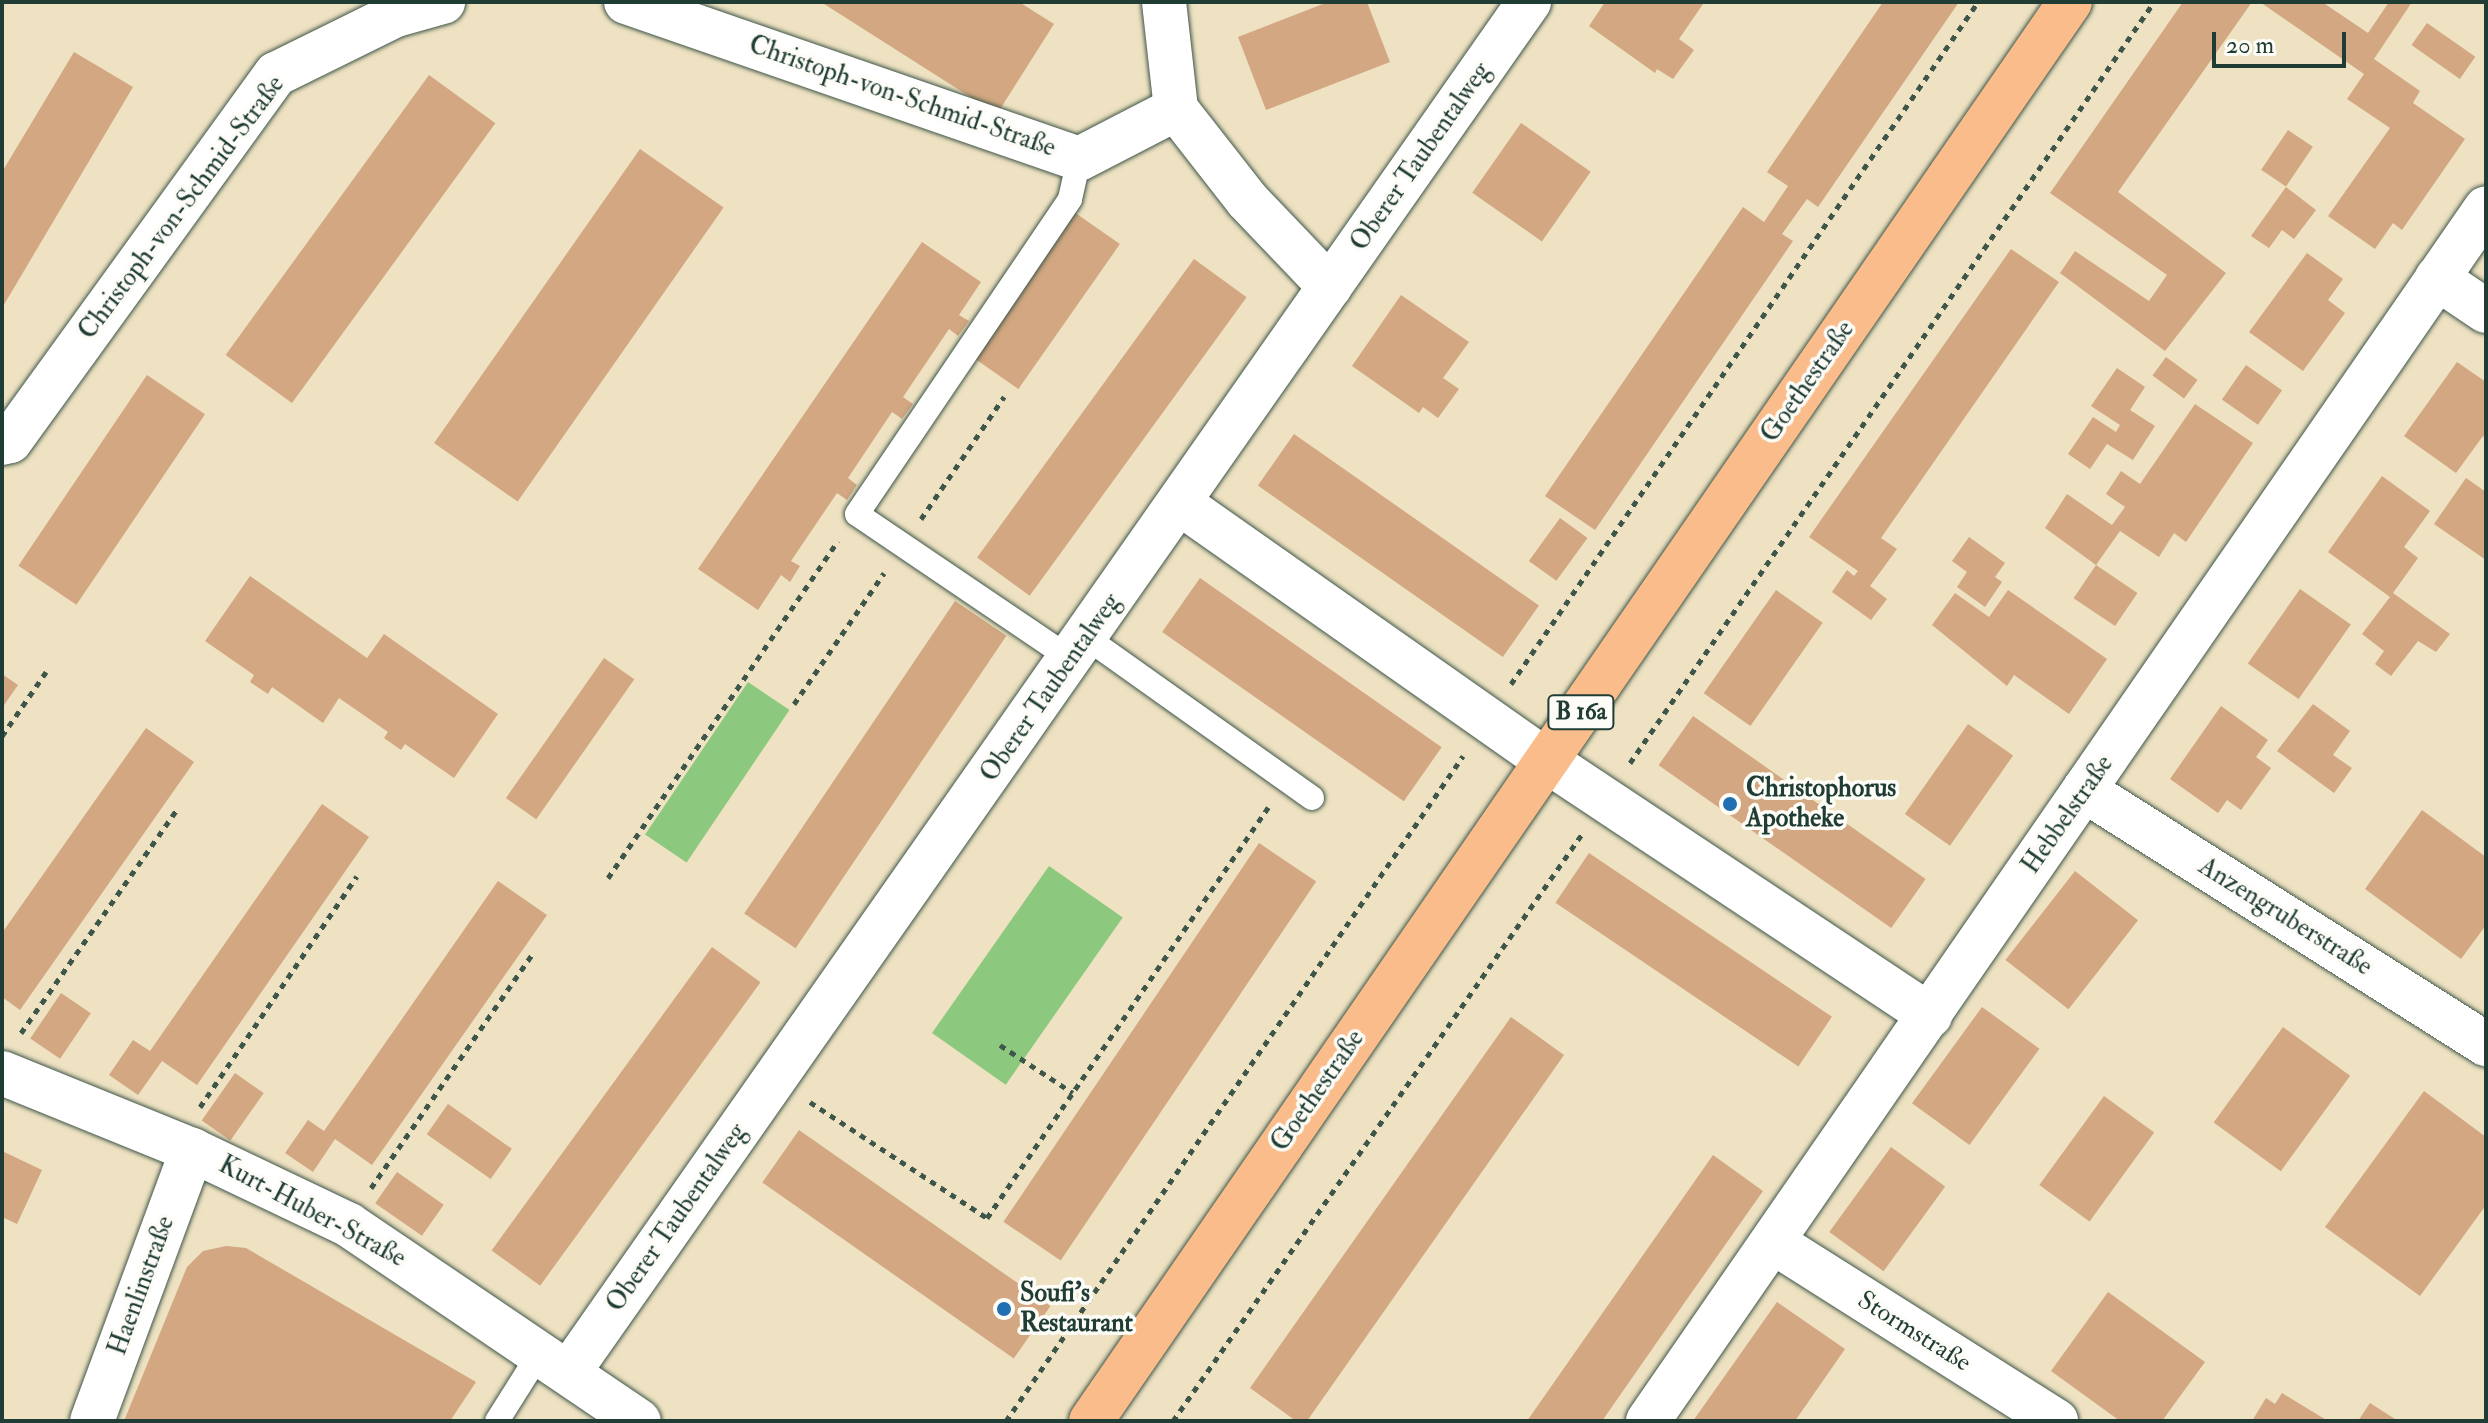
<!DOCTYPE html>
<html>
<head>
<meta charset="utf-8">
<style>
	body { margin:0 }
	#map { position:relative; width:2488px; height:1423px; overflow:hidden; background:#eee2c2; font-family:"IM FELL Double Pica",serif }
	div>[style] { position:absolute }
	.green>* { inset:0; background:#8cc87d; transform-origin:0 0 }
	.building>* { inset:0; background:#d2a781; transform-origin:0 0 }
	.path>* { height:5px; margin-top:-2.5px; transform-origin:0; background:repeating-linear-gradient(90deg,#3e5649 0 6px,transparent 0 12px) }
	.roads { filter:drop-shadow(0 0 2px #3e5649) drop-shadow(0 0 2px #3e5649) }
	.service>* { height:24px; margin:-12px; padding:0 12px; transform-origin:12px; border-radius:12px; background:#fff }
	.minor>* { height:44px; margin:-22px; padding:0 22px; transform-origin:22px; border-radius:22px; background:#fff }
	.primary>* { height:44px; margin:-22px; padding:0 22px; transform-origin:22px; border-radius:22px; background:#f9bc8a }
	.dots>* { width:22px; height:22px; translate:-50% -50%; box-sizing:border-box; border:4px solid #fdfcf7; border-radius:50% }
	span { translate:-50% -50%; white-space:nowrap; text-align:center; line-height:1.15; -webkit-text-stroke:7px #fdfcf7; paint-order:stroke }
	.shield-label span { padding:2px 6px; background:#fdfcf7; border:2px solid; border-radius:6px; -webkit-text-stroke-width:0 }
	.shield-label { font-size:24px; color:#1f3d34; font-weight:700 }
	.street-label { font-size:26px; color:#1f3d34 }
	.poi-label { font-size:26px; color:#1f3d34; font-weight:700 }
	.left { translate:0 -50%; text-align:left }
	.frame { position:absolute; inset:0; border:4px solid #1f3d34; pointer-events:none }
	.scale { position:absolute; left:2212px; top:32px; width:134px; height:36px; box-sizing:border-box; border:4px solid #1f3d34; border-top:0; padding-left:10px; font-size:24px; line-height:28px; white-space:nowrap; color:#1f3d34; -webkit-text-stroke:6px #fdfcf7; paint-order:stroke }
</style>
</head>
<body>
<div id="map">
	<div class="green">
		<div style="left:748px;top:682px;width:50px;height:184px;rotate:34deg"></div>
		<div style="left:1049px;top:866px;width:90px;height:204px;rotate:35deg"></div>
	</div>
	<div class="building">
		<div style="clip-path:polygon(821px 2px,1019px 2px,1054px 24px,997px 114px)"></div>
		<div style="clip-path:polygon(1328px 2px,1367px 2px,1390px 62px,1266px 110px,1238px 37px)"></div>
		<div style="clip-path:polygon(1605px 2px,1703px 4px,1679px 39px,1694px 50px,1673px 79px,1657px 69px,1655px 73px,1589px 26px)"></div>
		<div style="clip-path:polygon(1883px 2px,1959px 2px,1818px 207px,1807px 199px,1782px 234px,1793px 241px,1595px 530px,1545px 496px,1743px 207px,1764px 222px,1788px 186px,1767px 172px)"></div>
		<div style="clip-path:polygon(2183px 2px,2252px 2px,2118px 192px,2226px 273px,2165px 351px,2060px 273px,2075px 251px,2149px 301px,2167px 275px,2050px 193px)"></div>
		<div style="clip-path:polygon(2260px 2px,2322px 2px,2368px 33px,2389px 2px,2412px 2px,2374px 59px,2420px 91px,2413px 103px,2465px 139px,2402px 230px,2393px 223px,2375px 249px,2328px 216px,2390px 128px,2347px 99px,2364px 74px)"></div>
		<div style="left:2427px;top:23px;width:59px;height:27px;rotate:35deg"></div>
		<div style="clip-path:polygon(74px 52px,133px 87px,2px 308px,2px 172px)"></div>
		<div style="left:429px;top:75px;width:82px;height:346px;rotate:36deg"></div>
		<div style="left:1521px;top:123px;width:85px;height:85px;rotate:35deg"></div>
		<div style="left:2288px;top:130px;width:30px;height:48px;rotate:34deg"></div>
		<div style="left:640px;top:149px;width:102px;height:359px;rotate:35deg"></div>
		<div style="clip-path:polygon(2286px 187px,2316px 210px,2294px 239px,2282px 230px,2269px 248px,2251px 236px)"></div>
		<div style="left:1074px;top:212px;width:56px;height:177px;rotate:35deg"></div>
		<div style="clip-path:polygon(922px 242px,981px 282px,959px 315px,969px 321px,958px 336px,949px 329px,903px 397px,913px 404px,902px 419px,892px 412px,848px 478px,857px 485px,847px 500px,837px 493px,791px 561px,800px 566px,790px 582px,781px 575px,758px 610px,698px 569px)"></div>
		<div style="clip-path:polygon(2011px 249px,2059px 282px,1881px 538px,1897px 549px,1870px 586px,1887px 599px,1871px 620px,1832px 592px,1847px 570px,1854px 576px,1858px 571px,1809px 537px)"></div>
		<div style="clip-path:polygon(2307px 253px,2343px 279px,2328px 300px,2345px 313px,2303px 371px,2249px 332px)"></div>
		<div style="left:1194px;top:259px;width:65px;height:369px;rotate:36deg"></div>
		<div style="clip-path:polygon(1401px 295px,1469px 342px,1443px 378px,1459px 389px,1438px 418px,1423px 407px,1419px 413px,1352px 366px)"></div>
		<div style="left:2166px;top:357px;width:39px;height:23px;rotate:36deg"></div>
		<div style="clip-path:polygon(2457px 362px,2486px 382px,2486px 438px,2483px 436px,2456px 473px,2404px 436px)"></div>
		<div style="left:2246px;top:365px;width:44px;height:42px;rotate:35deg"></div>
		<div style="clip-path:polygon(2117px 368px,2145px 387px,2130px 410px,2155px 426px,2133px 460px,2107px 444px,2090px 469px,2068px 454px,2093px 417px,2116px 432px,2120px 425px,2091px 406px)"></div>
		<div style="left:147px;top:375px;width:70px;height:230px;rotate:34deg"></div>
		<div style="clip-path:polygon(2195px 404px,2253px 443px,2186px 542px,2174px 533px,2159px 557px,2120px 531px,2096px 565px,2045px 528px,2067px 494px,2112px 525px,2125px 507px,2106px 494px,2121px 471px,2140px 484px)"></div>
		<div style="left:1294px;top:434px;width:299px;height:63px;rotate:35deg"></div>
		<div style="clip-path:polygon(2382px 476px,2430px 511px,2404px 547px,2418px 558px,2393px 593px,2450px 634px,2436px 652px,2418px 641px,2391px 676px,2375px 664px,2384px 651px,2362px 634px,2390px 597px,2328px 552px)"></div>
		<div style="clip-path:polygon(2466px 478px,2486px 492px,2486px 560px,2434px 524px)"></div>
		<div style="left:1560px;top:518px;width:34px;height:53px;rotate:36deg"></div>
		<div style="clip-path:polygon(1969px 537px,2005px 563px,1995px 577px,2002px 582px,1985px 607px,1957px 587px,1967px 572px,1952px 561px)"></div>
		<div style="left:2096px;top:565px;width:50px;height:40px;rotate:34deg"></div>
		<div style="clip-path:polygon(250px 576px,367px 658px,384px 634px,498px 714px,454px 778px,405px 744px,401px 750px,384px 738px,388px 732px,339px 698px,323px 723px,272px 687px,268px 694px,250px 682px,254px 675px,205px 641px)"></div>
		<div style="left:1200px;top:578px;width:295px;height:66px;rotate:35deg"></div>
		<div style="left:2300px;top:589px;width:62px;height:91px;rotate:35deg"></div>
		<div style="left:1776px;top:590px;width:57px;height:126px;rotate:35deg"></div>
		<div style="clip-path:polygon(2008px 590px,2107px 659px,2069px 714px,2014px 675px,2007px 686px,1932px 625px,1955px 593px,1989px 617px)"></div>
		<div style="left:955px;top:601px;width:62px;height:377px;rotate:34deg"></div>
		<div style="left:604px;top:658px;width:37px;height:171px;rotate:35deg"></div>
		<div style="clip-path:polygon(2px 674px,18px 685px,2px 708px)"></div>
		<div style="clip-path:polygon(2313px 704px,2350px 731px,2333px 755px,2352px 768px,2334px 793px,2277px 751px)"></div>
		<div style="clip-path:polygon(2221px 706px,2268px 740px,2256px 757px,2271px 768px,2241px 810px,2227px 800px,2218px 813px,2170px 779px)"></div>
		<div style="left:1693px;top:716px;width:284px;height:60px;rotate:35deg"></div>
		<div style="left:1968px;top:724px;width:55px;height:110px;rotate:35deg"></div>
		<div style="clip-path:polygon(146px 728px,194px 762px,20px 1010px,2px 997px,2px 933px)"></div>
		<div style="clip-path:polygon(322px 804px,369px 837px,197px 1085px,162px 1061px,138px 1095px,109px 1075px,133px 1040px,150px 1051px)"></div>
		<div style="clip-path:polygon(2422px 810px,2486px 857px,2486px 925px,2461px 959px,2365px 889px)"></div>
		<div style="left:1259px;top:843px;width:69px;height:457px;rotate:34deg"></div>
		<div style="left:1589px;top:853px;width:293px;height:60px;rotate:34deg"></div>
		<div style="left:2075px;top:871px;width:80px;height:113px;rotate:38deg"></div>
		<div style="clip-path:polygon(498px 881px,547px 915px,372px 1165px,335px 1139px,313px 1172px,285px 1153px,308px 1120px,324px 1131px)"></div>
		<div style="left:712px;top:947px;width:60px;height:375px;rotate:36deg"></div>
		<div style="left:61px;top:993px;width:36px;height:55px;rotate:34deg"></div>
		<div style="left:1982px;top:1007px;width:71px;height:119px;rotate:36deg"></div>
		<div style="clip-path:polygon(1511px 1017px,1564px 1055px,1307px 1421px,1296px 1421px,1250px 1388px)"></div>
		<div style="left:2283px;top:1027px;width:83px;height:118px;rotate:36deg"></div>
		<div style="left:235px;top:1073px;width:35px;height:58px;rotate:35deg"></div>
		<div style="clip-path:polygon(2424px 1091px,2486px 1137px,2486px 1205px,2420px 1296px,2325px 1227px)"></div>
		<div style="left:2104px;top:1096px;width:62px;height:110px;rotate:36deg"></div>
		<div style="left:448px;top:1104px;width:78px;height:37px;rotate:35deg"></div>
		<div style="left:799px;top:1130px;width:307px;height:64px;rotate:35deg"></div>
		<div style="left:1891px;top:1147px;width:67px;height:105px;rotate:36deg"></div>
		<div style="clip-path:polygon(2px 1151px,42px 1170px,17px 1224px,2px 1217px)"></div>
		<div style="clip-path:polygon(1713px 1155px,1763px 1191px,1685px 1302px,1602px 1421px,1527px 1421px)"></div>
		<div style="left:397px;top:1172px;width:57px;height:38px;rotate:35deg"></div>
		<div style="clip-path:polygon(226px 1246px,246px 1248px,476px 1382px,450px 1421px,124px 1421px,187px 1267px,203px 1251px)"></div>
		<div style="clip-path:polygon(2108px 1292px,2205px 1362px,2162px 1421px,2120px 1421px,2051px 1371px)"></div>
		<div style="clip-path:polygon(1777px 1302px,1845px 1349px,1795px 1421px,1693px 1421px)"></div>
		<div style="clip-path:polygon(2282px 1393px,2328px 1421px,2252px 1421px,2266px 1398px,2275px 1404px)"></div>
		<div style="clip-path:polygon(2370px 1403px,2398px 1421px,2358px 1421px)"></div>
	</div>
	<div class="path">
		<div style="left:921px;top:519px;width:148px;rotate:-55.8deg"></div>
		<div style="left:1511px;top:684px;width:827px;rotate:-55.6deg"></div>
		<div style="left:794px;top:704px;width:159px;rotate:-55.5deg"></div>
		<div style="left:2px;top:736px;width:78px;rotate:-55.5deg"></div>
		<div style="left:1630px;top:763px;width:924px;rotate:-55.45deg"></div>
		<div style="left:608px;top:878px;width:408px;rotate:-55.7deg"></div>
		<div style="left:21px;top:1033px;width:271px;rotate:-55.1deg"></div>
		<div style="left:1000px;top:1045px;width:87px;rotate:33.3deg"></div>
		<div style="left:810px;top:1102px;width:212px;rotate:33.2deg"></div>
		<div style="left:987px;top:1218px;width:498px;rotate:-55.6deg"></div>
		<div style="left:200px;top:1107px;width:279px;rotate:-55.8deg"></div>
		<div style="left:371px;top:1188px;width:287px;rotate:-55.4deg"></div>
		<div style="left:1006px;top:1421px;width:807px;rotate:-55.5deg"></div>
		<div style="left:1173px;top:1421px;width:715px;rotate:-55.13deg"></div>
	</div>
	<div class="roads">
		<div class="service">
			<div style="left:1087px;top:638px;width:276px;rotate:35.4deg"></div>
			<div style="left:1071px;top:659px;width:258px;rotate:-145.9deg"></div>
			<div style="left:857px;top:514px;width:380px;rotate:-55.9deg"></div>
			<div style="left:1070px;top:199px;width:41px;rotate:-77.3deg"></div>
			<div style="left:497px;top:1421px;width:83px;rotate:-57.8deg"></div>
		</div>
		<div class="minor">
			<div style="left:626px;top:2px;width:479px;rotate:19.1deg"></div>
			<div style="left:1079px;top:159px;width:109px;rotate:-27.3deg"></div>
			<div style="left:1176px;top:109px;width:115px;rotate:52deg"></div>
			<div style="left:1247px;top:200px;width:120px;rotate:46.3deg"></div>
			<div style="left:1164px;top:2px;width:108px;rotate:83.6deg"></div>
			<div style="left:2437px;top:278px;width:59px;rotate:34deg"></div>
			<div style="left:2px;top:443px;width:8px;rotate:-14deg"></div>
			<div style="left:10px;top:441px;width:453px;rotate:-54.1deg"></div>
			<div style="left:276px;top:74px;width:134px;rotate:-26.2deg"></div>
			<div style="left:396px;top:15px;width:49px;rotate:-15.5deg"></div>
			<div style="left:1181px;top:504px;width:447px;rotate:35.1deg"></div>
			<div style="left:1547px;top:761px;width:460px;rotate:33.6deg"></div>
			<div style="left:2084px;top:790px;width:476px;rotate:32.3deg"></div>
			<div style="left:2px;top:1073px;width:205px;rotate:22.1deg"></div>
			<div style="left:192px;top:1150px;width:174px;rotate:25.5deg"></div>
			<div style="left:349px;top:1225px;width:350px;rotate:34.1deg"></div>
			<div style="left:1773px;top:1242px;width:335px;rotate:32.3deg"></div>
			<div style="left:569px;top:1372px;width:1673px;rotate:-54.98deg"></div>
			<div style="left:92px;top:1421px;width:289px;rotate:-69.7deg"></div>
			<div style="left:1648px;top:1421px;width:1474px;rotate:-55.36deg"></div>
		</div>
		<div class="primary">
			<div style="left:1091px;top:1421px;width:1724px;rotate:-55.4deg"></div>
		</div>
	</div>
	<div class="dots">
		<div style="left:1730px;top:804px;background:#1f6fb2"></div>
		<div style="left:1004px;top:1309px;background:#1f6fb2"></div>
	</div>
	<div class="shield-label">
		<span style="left:1581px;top:712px">B 16a</span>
	</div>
	<div class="street-label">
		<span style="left:902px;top:97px;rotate:19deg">Christoph-von-Schmid-Straße</span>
		<span style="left:1421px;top:157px;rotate:-55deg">Oberer Taubentalweg</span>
		<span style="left:182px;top:208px;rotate:-53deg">Christoph-von-Schmid-Straße</span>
		<span style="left:1808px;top:382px;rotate:-55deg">Goethestraße</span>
		<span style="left:1051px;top:688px;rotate:-55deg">Oberer Taubentalweg</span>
		<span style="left:2068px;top:815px;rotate:-55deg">Hebbelstraße</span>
		<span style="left:2285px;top:917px;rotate:32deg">Anzengruberstraße</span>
		<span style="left:1318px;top:1091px;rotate:-55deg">Goethestraße</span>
		<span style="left:312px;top:1212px;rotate:28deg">Kurt-Huber-Straße</span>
		<span style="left:677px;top:1218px;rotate:-55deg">Oberer Taubentalweg</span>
		<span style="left:142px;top:1286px;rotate:-70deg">Haenlinstraße</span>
		<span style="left:1914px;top:1332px;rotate:32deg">Stormstraße</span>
	</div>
	<div class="poi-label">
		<span class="left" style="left:1746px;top:804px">Christophorus<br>Apotheke</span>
		<span class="left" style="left:1020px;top:1309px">Soufi's<br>Restaurant</span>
	</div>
	<div class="frame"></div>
	<div class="scale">20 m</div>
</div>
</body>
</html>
